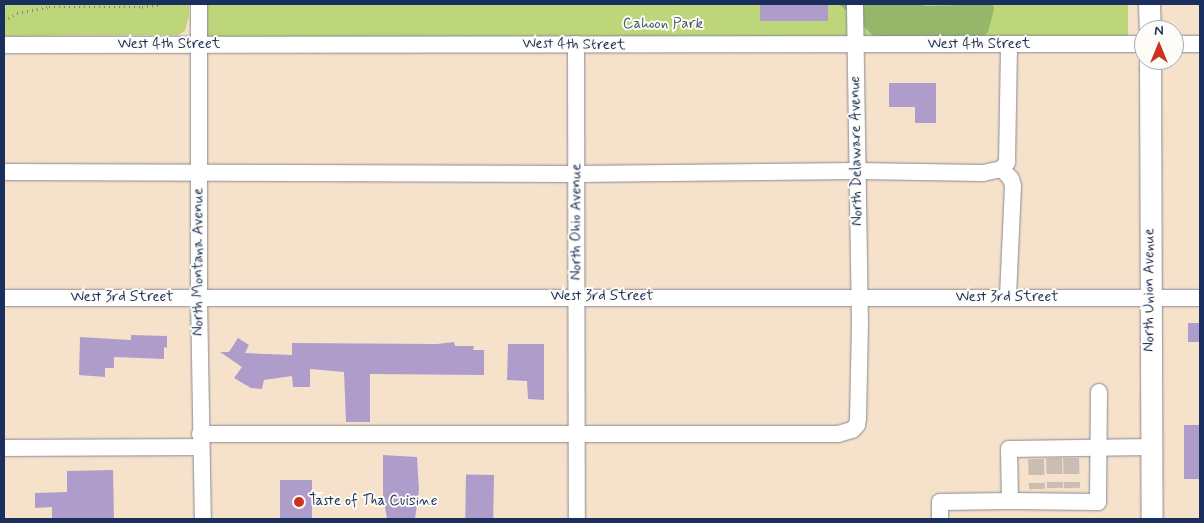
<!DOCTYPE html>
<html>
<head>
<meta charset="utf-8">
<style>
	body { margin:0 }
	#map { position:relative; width:1204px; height:523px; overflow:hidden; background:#f6e2ca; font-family:Mynerve,sans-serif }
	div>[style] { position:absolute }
	.green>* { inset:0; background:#bed67a; transform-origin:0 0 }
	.forest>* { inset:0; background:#96b76a }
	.building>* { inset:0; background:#ae9dcb; transform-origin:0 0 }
	.minor-tunnel>* { height:16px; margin-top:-8px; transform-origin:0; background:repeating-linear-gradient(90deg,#cabeb4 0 16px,transparent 0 24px) }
	.path>* { height:2.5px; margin-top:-1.25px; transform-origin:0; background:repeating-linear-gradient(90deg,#888894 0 1px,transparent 0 5px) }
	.roads { filter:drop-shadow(0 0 1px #888894) drop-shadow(0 0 1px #888894) }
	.minor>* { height:16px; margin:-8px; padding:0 8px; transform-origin:8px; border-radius:8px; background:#fff }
	.major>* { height:21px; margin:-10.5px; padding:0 10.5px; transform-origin:10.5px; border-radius:10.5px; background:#fff }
	.dots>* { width:14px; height:14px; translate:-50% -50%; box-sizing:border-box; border:2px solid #fdfcf7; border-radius:50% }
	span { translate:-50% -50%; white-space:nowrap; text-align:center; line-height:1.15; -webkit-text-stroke:4px #fdfcf7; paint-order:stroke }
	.park-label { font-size:15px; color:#445965 }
	.street-label { font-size:15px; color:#1b2f5e }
	.poi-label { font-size:15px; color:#1b2f5e }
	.left { translate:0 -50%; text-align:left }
	.frame { position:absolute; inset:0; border:5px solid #1b2f5e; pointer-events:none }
	.north { position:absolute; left:1134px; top:20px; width:50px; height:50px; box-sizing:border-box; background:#fdfcf7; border:1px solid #a3aaba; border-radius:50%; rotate:0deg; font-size:14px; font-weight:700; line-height:20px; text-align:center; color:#1b2f5e }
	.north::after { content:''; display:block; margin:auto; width:18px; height:22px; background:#c8321e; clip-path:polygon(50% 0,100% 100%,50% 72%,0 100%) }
</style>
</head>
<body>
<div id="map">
	<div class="green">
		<div style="clip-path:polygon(4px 4px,189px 4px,189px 16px,185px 31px,178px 35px,4px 36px)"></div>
		<div style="left:199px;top:4px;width:929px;height:41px"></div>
	</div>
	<div class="forest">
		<div style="clip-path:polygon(839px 4px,915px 4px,927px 6px,993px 4px,994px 9px,988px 32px,982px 38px,877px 39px)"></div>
	</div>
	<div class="building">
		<div style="left:760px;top:4px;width:68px;height:17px"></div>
		<div style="clip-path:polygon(889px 83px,936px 83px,936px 123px,915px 123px,915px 107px,889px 107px)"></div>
		<div style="left:1188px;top:323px;width:12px;height:19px"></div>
		<div style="clip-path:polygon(131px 335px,167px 336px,167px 348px,164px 347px,164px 359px,114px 357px,114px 368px,105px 368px,105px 377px,79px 375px,80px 337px,131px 340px)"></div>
		<div style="clip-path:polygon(238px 338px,249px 345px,245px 353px,292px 355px,292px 343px,437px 344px,454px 342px,455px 346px,474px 346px,473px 350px,484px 350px,484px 375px,370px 374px,370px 422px,346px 422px,344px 372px,310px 369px,310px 387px,293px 387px,292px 376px,264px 380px,262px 389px,251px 388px,234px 378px,242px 367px,220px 352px,229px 352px)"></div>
		<div style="clip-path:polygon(508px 344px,544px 344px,544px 400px,528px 399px,527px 381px,507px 380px)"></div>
		<div style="left:1184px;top:425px;width:16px;height:54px"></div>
		<div style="clip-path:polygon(383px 455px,417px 457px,419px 490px,415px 519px,387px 519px,383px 494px)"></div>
		<div style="clip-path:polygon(113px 470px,114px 519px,52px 519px,52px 507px,35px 508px,35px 493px,67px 492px,67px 471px)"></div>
		<div style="left:494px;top:475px;width:44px;height:28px;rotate:91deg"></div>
		<div style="left:312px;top:480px;width:39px;height:32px;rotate:90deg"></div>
	</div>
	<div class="minor-tunnel">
		<div style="left:1054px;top:458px;width:30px;rotate:88deg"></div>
		<div style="left:1071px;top:458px;width:30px;rotate:88deg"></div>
		<div style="left:1036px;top:459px;width:30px;rotate:88deg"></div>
	</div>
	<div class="path">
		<div style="left:4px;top:21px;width:15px;rotate:-32deg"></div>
		<div style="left:17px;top:13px;width:33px;rotate:-11deg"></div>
		<div style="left:49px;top:7px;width:93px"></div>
		<div style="left:142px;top:7px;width:18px;rotate:-9deg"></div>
	</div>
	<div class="roads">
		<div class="minor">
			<div style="left:199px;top:4px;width:294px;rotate:90deg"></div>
			<div style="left:199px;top:298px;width:221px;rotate:89deg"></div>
			<div style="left:576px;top:44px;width:475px;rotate:89.9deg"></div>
			<div style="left:1174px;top:44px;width:26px"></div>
			<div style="left:4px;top:45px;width:1140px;rotate:-0.05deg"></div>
			<div style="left:1002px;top:169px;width:13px;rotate:48deg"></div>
			<div style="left:1011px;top:179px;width:7px;rotate:74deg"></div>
			<div style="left:1013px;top:186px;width:112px;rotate:92.6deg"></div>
			<div style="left:4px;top:172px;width:572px;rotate:0.2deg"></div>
			<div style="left:576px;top:174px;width:281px;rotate:-0.6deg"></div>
			<div style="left:857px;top:171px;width:126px;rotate:0.9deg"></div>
			<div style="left:983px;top:173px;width:19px;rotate:-12deg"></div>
			<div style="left:1002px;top:169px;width:9px;rotate:-54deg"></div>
			<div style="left:1007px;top:162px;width:117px;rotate:-89deg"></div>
			<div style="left:4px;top:298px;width:1196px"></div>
			<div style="left:200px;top:434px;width:638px"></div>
			<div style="left:838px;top:434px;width:15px;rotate:-16deg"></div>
			<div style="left:852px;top:430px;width:7px;rotate:-45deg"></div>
			<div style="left:857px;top:425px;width:6px;rotate:-81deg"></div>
			<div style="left:858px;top:419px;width:94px;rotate:-88.8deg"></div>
			<div style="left:860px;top:325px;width:321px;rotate:-90.9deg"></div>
			<div style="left:4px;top:448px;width:197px;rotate:-0.3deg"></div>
			<div style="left:1010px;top:501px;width:88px;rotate:0.7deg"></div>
			<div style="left:1098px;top:502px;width:110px;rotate:-89.5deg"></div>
			<div style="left:940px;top:519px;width:17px;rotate:-90deg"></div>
			<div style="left:940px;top:502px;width:70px;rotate:-0.8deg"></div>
			<div style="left:1010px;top:501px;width:52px;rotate:-91.1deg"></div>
			<div style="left:1009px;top:449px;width:142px;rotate:-0.8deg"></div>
		</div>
		<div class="major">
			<div style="left:1149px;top:4px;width:26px;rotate:88deg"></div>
			<div style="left:1150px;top:60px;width:459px;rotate:89.8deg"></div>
		</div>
	</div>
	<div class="dots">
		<div style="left:299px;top:502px;background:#c8321e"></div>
	</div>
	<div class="park-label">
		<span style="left:663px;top:25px">Cahoon Park</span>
	</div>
	<div class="street-label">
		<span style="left:169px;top:45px">West 4th Street</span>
		<span style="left:574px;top:45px;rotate:1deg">West 4th Street</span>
		<span style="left:979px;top:45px">West 4th Street</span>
		<span style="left:857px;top:151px;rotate:-91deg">North Delaware Avenue</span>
		<span style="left:577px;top:222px;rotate:-90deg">North Ohio Avenue</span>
		<span style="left:199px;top:262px;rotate:-90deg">North Montana Avenue</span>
		<span style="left:1150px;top:290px;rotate:-90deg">North Union Avenue</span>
		<span style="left:602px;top:297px">West 3rd Street</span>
		<span style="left:122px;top:298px">West 3rd Street</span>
		<span style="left:1007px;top:298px">West 3rd Street</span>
	</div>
	<div class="poi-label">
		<span class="left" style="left:309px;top:502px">Taste of Tha Cuisine</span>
	</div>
	<div class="frame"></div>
	<div class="north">N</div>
</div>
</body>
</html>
